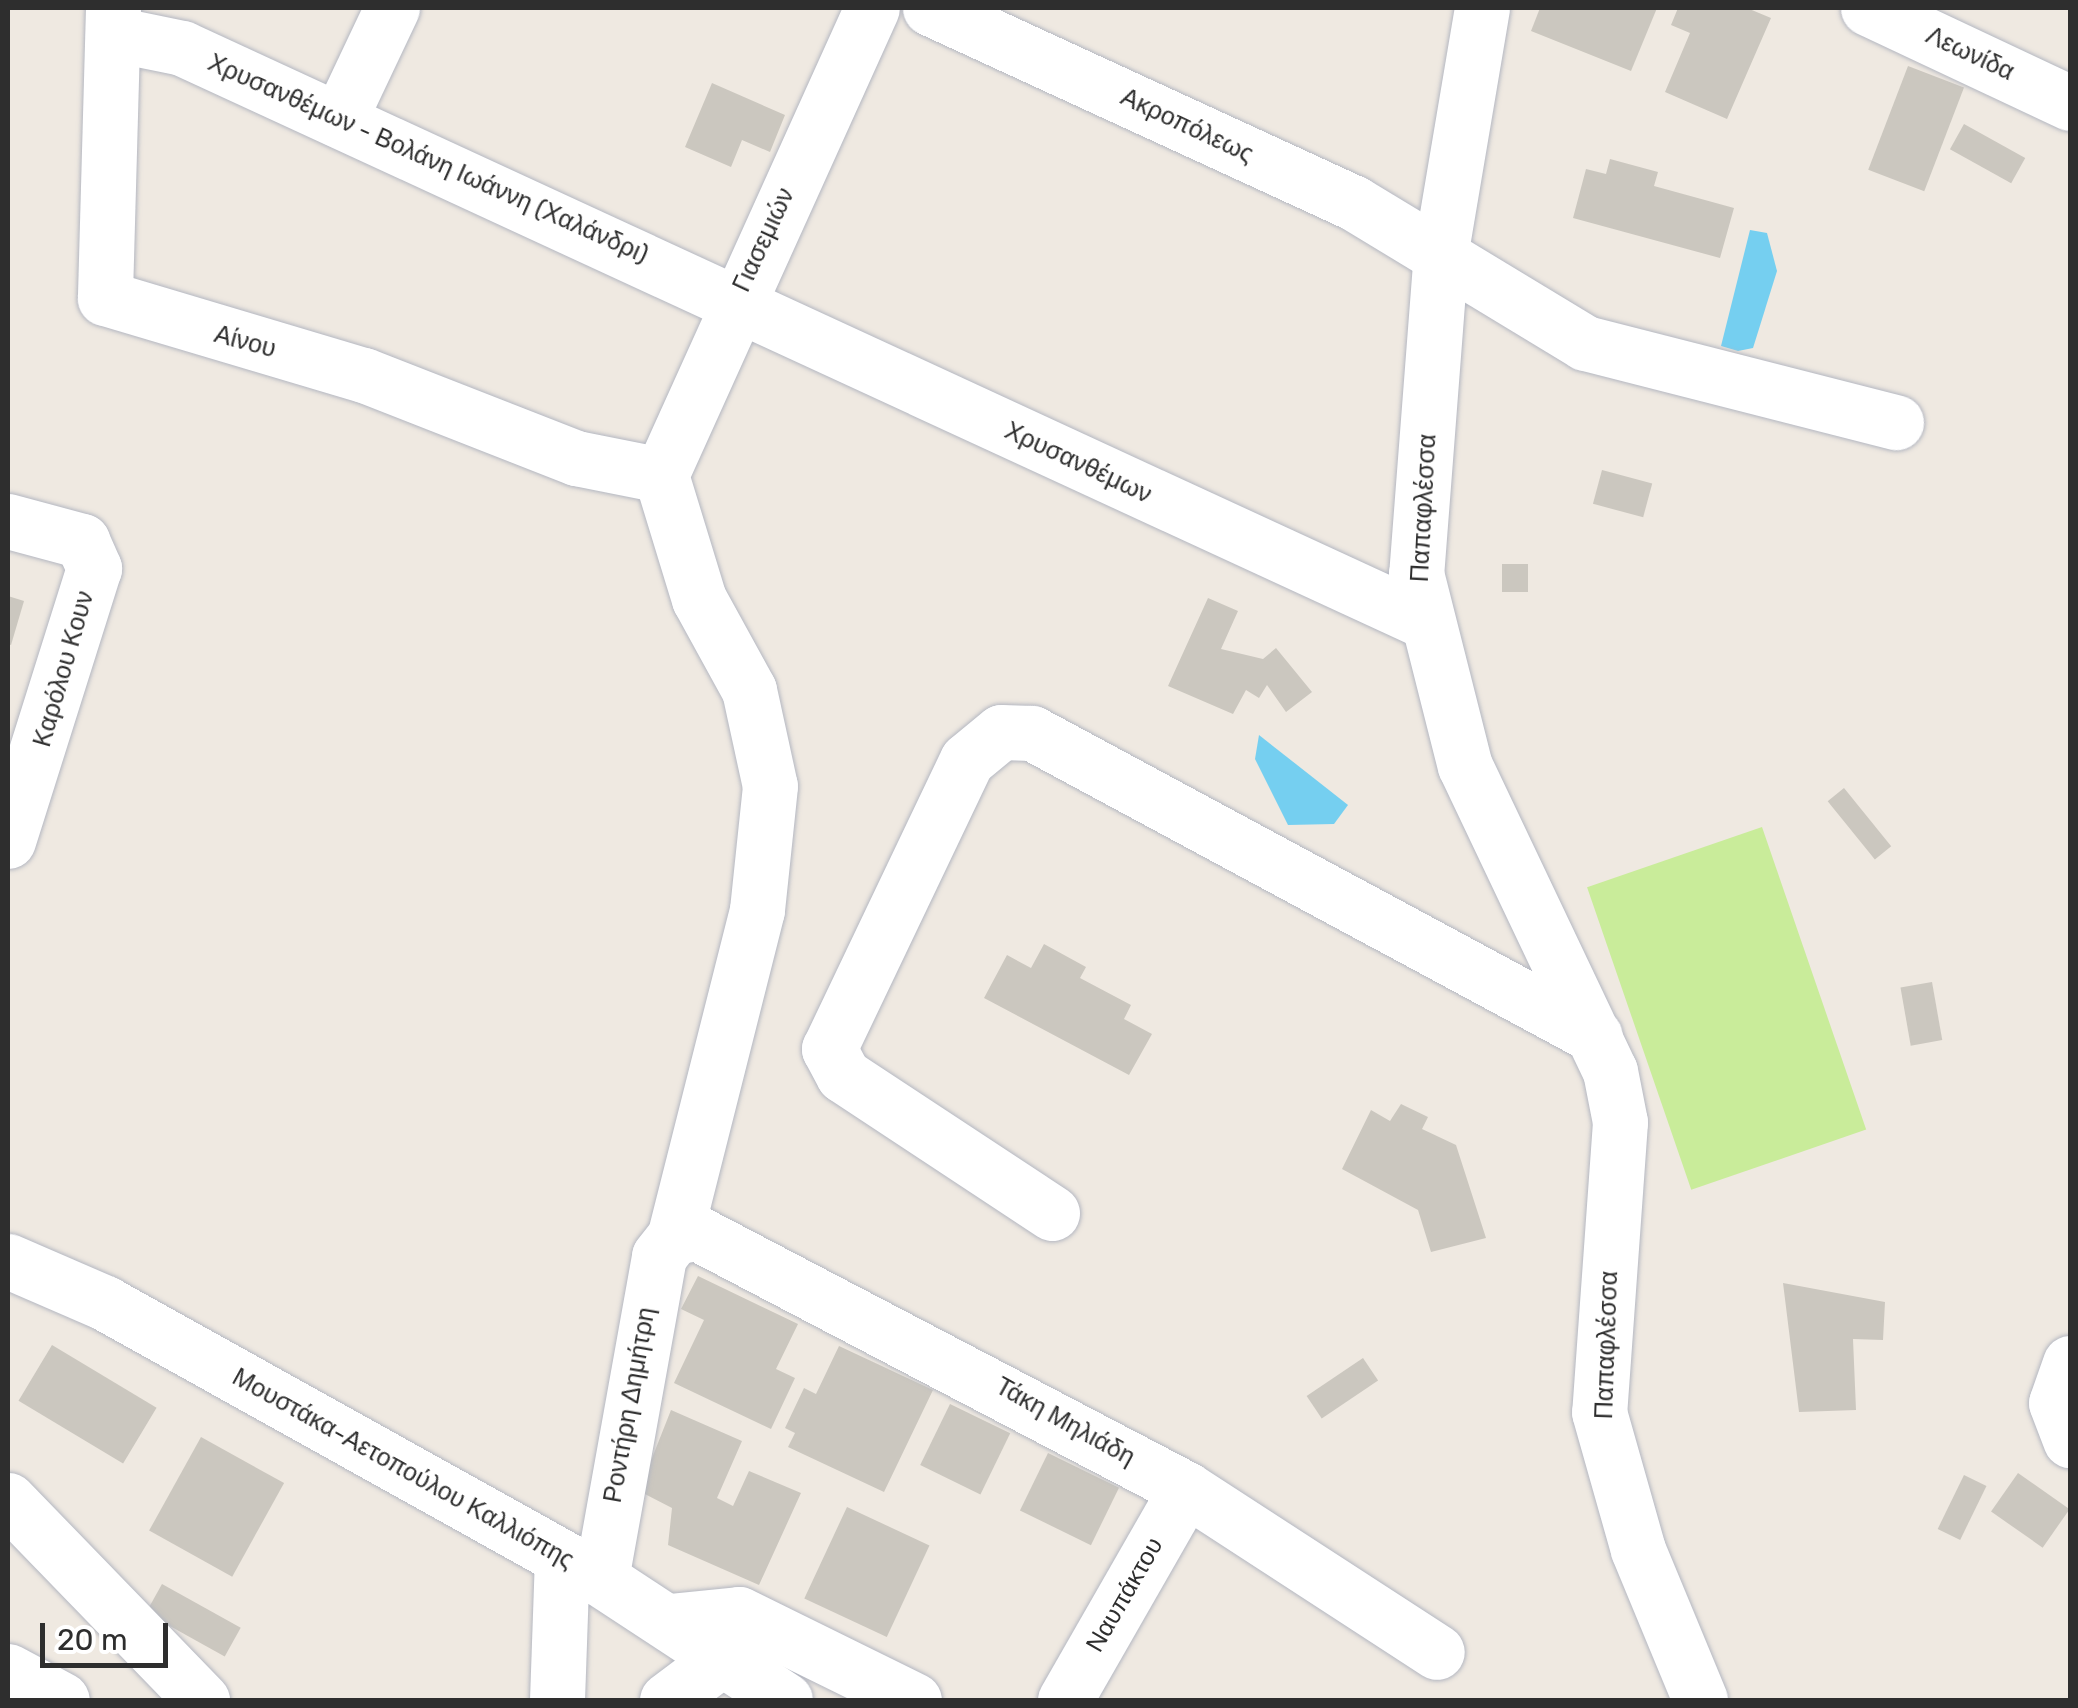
<!DOCTYPE html>
<html>
<head>
<meta charset="utf-8">
<style>
	body { margin:0 }
	#map { position:relative; width:2078px; height:1708px; overflow:hidden; background:#efe9e1; font-family:Rubik,sans-serif }
	div>[style] { position:absolute }
	.pitch>* { inset:0; background:#c9ec9a; transform-origin:0 0 }
	.water>* { inset:0; background:#75cff0 }
	.building>* { inset:0; background:#cbc7bf; transform-origin:0 0 }
	.roads { filter:drop-shadow(0 0 2px #b4b7c1) drop-shadow(0 0 2px #b4b7c1) }
	.minor>* { height:55px; margin:-27.5px; padding:0 27.5px; transform-origin:27.5px; border-radius:27.5px; background:#fff }
	span { translate:-50% -50%; white-space:nowrap; text-align:center; line-height:1.15; -webkit-text-stroke:9px #fff; paint-order:stroke }
	.street-label { font-size:25px; color:#2e2e2e }
	.frame { position:absolute; inset:0; border:10px solid #2e2e2e; pointer-events:none }
	.scale { position:absolute; left:40px; top:1623px; width:128px; height:45px; box-sizing:border-box; border:5px solid #2e2e2e; border-top:0; padding-left:12px; font-size:30px; line-height:35px; white-space:nowrap; color:#2e2e2e; -webkit-text-stroke:8px #fff; paint-order:stroke }
</style>
</head>
<body>
<div id="map">
	<div class="pitch">
		<div style="left:1762px;top:827px;width:320px;height:185px;rotate:71deg"></div>
	</div>
	<div class="water">
		<div style="clip-path:polygon(1750px 230px,1767px 233px,1777px 271px,1753px 348px,1738px 351px,1721px 346px)"></div>
		<div style="clip-path:polygon(1259px 735px,1348px 805px,1334px 824px,1288px 825px,1255px 759px)"></div>
	</div>
	<div class="building">
		<div style="clip-path:polygon(1540px 8px,1657px 8px,1631px 71px,1531px 31px)"></div>
		<div style="clip-path:polygon(1678px 8px,1747px 8px,1771px 18px,1727px 119px,1665px 92px,1690px 33px,1671px 25px)"></div>
		<div style="left:1908px;top:66px;width:60px;height:111px;rotate:21deg"></div>
		<div style="clip-path:polygon(712px 83px,785px 115px,770px 152px,742px 140px,731px 167px,685px 147px)"></div>
		<div style="left:1964px;top:124px;width:70px;height:29px;rotate:29deg"></div>
		<div style="clip-path:polygon(1610px 159px,1658px 172px,1654px 186px,1734px 208px,1720px 258px,1573px 218px,1586px 169px,1606px 174px)"></div>
		<div style="left:1602px;top:470px;width:52px;height:35px;rotate:15deg"></div>
		<div style="left:1502px;top:564px;width:26px;height:28px"></div>
		<div style="clip-path:polygon(8px 596px,24px 601px,11px 645px,8px 644px)"></div>
		<div style="clip-path:polygon(1208px 598px,1238px 611px,1221px 649px,1263px 659px,1276px 648px,1312px 692px,1286px 712px,1267px 685px,1259px 698px,1246px 690px,1233px 714px,1168px 686px)"></div>
		<div style="left:1844px;top:788px;width:75px;height:21px;rotate:51deg"></div>
		<div style="clip-path:polygon(1044px 944px,1086px 967px,1080px 978px,1131px 1005px,1124px 1019px,1152px 1034px,1129px 1075px,984px 998px,1007px 955px,1031px 968px)"></div>
		<div style="left:1932px;top:982px;width:59px;height:32px;rotate:80deg"></div>
		<div style="clip-path:polygon(1401px 1104px,1428px 1117px,1422px 1129px,1456px 1145px,1486px 1238px,1431px 1252px,1418px 1210px,1342px 1169px,1371px 1110px,1390px 1121px)"></div>
		<div style="clip-path:polygon(698px 1276px,798px 1324px,776px 1369px,795px 1378px,771px 1429px,674px 1383px,704px 1320px,681px 1309px)"></div>
		<div style="clip-path:polygon(1783px 1283px,1885px 1302px,1883px 1340px,1853px 1339px,1856px 1410px,1799px 1412px)"></div>
		<div style="left:52px;top:1345px;width:122px;height:65px;rotate:31deg"></div>
		<div style="clip-path:polygon(839px 1346px,933px 1390px,884px 1492px,788px 1447px,795px 1433px,785px 1428px,804px 1388px,816px 1394px)"></div>
		<div style="left:1363px;top:1358px;width:27px;height:68px;rotate:56deg"></div>
		<div style="left:950px;top:1404px;width:67px;height:68px;rotate:26deg"></div>
		<div style="clip-path:polygon(671px 1410px,742px 1441px,717px 1498px,733px 1506px,749px 1471px,801px 1493px,759px 1585px,668px 1545px,672px 1508px,639px 1491px)"></div>
		<div style="left:201px;top:1437px;width:95px;height:107px;rotate:29deg"></div>
		<div style="left:1048px;top:1453px;width:79px;height:64px;rotate:26deg"></div>
		<div style="left:2018px;top:1473px;width:63px;height:47px;rotate:35deg"></div>
		<div style="left:1964px;top:1475px;width:25px;height:60px;rotate:26deg"></div>
		<div style="left:847px;top:1507px;width:91px;height:101px;rotate:25deg"></div>
		<div style="left:162px;top:1584px;width:90px;height:33px;rotate:29deg"></div>
	</div>
	<div class="roads">
		<div class="minor">
			<div style="left:113px;top:8px;width:290px;rotate:91.6deg"></div>
			<div style="left:105px;top:298px;width:270px;rotate:16.6deg"></div>
			<div style="left:364px;top:375px;width:228px;rotate:21.4deg"></div>
			<div style="left:576px;top:458px;width:87px;rotate:11.3deg"></div>
			<div style="left:930px;top:8px;width:467px;rotate:24.7deg"></div>
			<div style="left:1354px;top:203px;width:270px;rotate:31.2deg"></div>
			<div style="left:1585px;top:343px;width:321px;rotate:14.3deg"></div>
			<div style="left:1482px;top:8px;width:246px;rotate:99.6deg"></div>
			<div style="left:1441px;top:251px;width:323px;rotate:94.4deg"></div>
			<div style="left:1416px;top:573px;width:199px;rotate:75.8deg"></div>
			<div style="left:1465px;top:766px;width:338px;rotate:64.6deg"></div>
			<div style="left:1610px;top:1071px;width:52px;rotate:78.9deg"></div>
			<div style="left:1620px;top:1122px;width:291px;rotate:94.1deg"></div>
			<div style="left:1599px;top:1412px;width:143px;rotate:74.2deg"></div>
			<div style="left:1638px;top:1550px;width:162px;rotate:67.5deg"></div>
			<div style="left:1868px;top:8px;width:223px;rotate:25.2deg"></div>
			<div style="left:114px;top:34px;width:69px;rotate:11.6deg"></div>
			<div style="left:182px;top:48px;width:1366px;rotate:24.76deg"></div>
			<div style="left:339px;top:120px;width:124px;rotate:-64.7deg"></div>
			<div style="left:661px;top:475px;width:130px;rotate:73deg"></div>
			<div style="left:699px;top:599px;width:104px;rotate:61.2deg"></div>
			<div style="left:749px;top:690px;width:98px;rotate:77.7deg"></div>
			<div style="left:770px;top:786px;width:125px;rotate:96deg"></div>
			<div style="left:757px;top:910px;width:337px;rotate:104.2deg"></div>
			<div style="left:661px;top:475px;width:512px;rotate:-65.69deg"></div>
			<div style="left:8px;top:521px;width:77px;rotate:15.1deg"></div>
			<div style="left:82px;top:541px;width:30px;rotate:66deg"></div>
			<div style="left:94px;top:568px;width:286px;rotate:107.5deg"></div>
			<div style="left:1052px;top:1213px;width:250px;rotate:-146.6deg"></div>
			<div style="left:843px;top:1075px;width:30px;rotate:-118deg"></div>
			<div style="left:829px;top:1049px;width:320px;rotate:-64.5deg"></div>
			<div style="left:967px;top:760px;width:44px;rotate:-39.5deg"></div>
			<div style="left:1001px;top:732px;width:31px;rotate:2deg"></div>
			<div style="left:1032px;top:733px;width:639px;rotate:28.29deg"></div>
			<div style="left:8px;top:1261px;width:106px;rotate:23.4deg"></div>
			<div style="left:105px;top:1303px;width:568px;rotate:29.09deg"></div>
			<div style="left:601px;top:1579px;width:220px;rotate:33.3deg"></div>
			<div style="left:2070px;top:1363px;width:42px;rotate:109.3deg"></div>
			<div style="left:2056px;top:1403px;width:40px;rotate:69deg"></div>
			<div style="left:8px;top:1500px;width:279px;rotate:45.9deg"></div>
			<div style="left:601px;top:1579px;width:328px;rotate:-79.8deg"></div>
			<div style="left:659px;top:1256px;width:24px;rotate:-52deg"></div>
			<div style="left:674px;top:1237px;width:23px;rotate:-10deg"></div>
			<div style="left:697px;top:1233px;width:552px;rotate:27.63deg"></div>
			<div style="left:1186px;top:1489px;width:299px;rotate:33deg"></div>
			<div style="left:669px;top:1621px;width:70px;rotate:-5.7deg"></div>
			<div style="left:739px;top:1614px;width:195px;rotate:26.2deg"></div>
			<div style="left:8px;top:1671px;width:61px;rotate:28.2deg"></div>
			<div style="left:557px;top:1700px;width:141px;rotate:-88deg"></div>
			<div style="left:667px;top:1700px;width:70px;rotate:-36.9deg"></div>
			<div style="left:1065px;top:1700px;width:243px;rotate:-60.2deg"></div>
		</div>
	</div>
	<div class="street-label">
		<span style="left:1970px;top:54px;rotate:25deg">Λεωνίδα</span>
		<span style="left:1187px;top:126px;rotate:25deg">Ακροπόλεως</span>
		<span style="left:428px;top:159px;rotate:24deg">Χρυσανθέμων - Βολάνη Ιωάννη (Χαλάνδρι)</span>
		<span style="left:764px;top:240px;rotate:-65deg">Γιασεμιών</span>
		<span style="left:245px;top:342px;rotate:15deg">Αίνου</span>
		<span style="left:1078px;top:463px;rotate:25deg">Χρυσανθέμων</span>
		<span style="left:1424px;top:508px;rotate:-87deg">Παπαφλέσσα</span>
		<span style="left:64px;top:669px;rotate:-74deg">Καρόλου Κουν</span>
		<span style="left:1607px;top:1345px;rotate:-88deg">Παπαφλέσσα</span>
		<span style="left:630px;top:1405px;rotate:-80deg">Ροντήρη Δημήτρη</span>
		<span style="left:1065px;top:1422px;rotate:29deg">Τάκη Μηλιάδη</span>
		<span style="left:403px;top:1469px;rotate:29deg">Μουστάκα-Αετοπούλου Καλλιόπης</span>
		<span style="left:1125px;top:1595px;rotate:-60deg">Ναυπάκτου</span>
	</div>
	<div class="frame"></div>
	<div class="scale">20 m</div>
</div>
</body>
</html>
